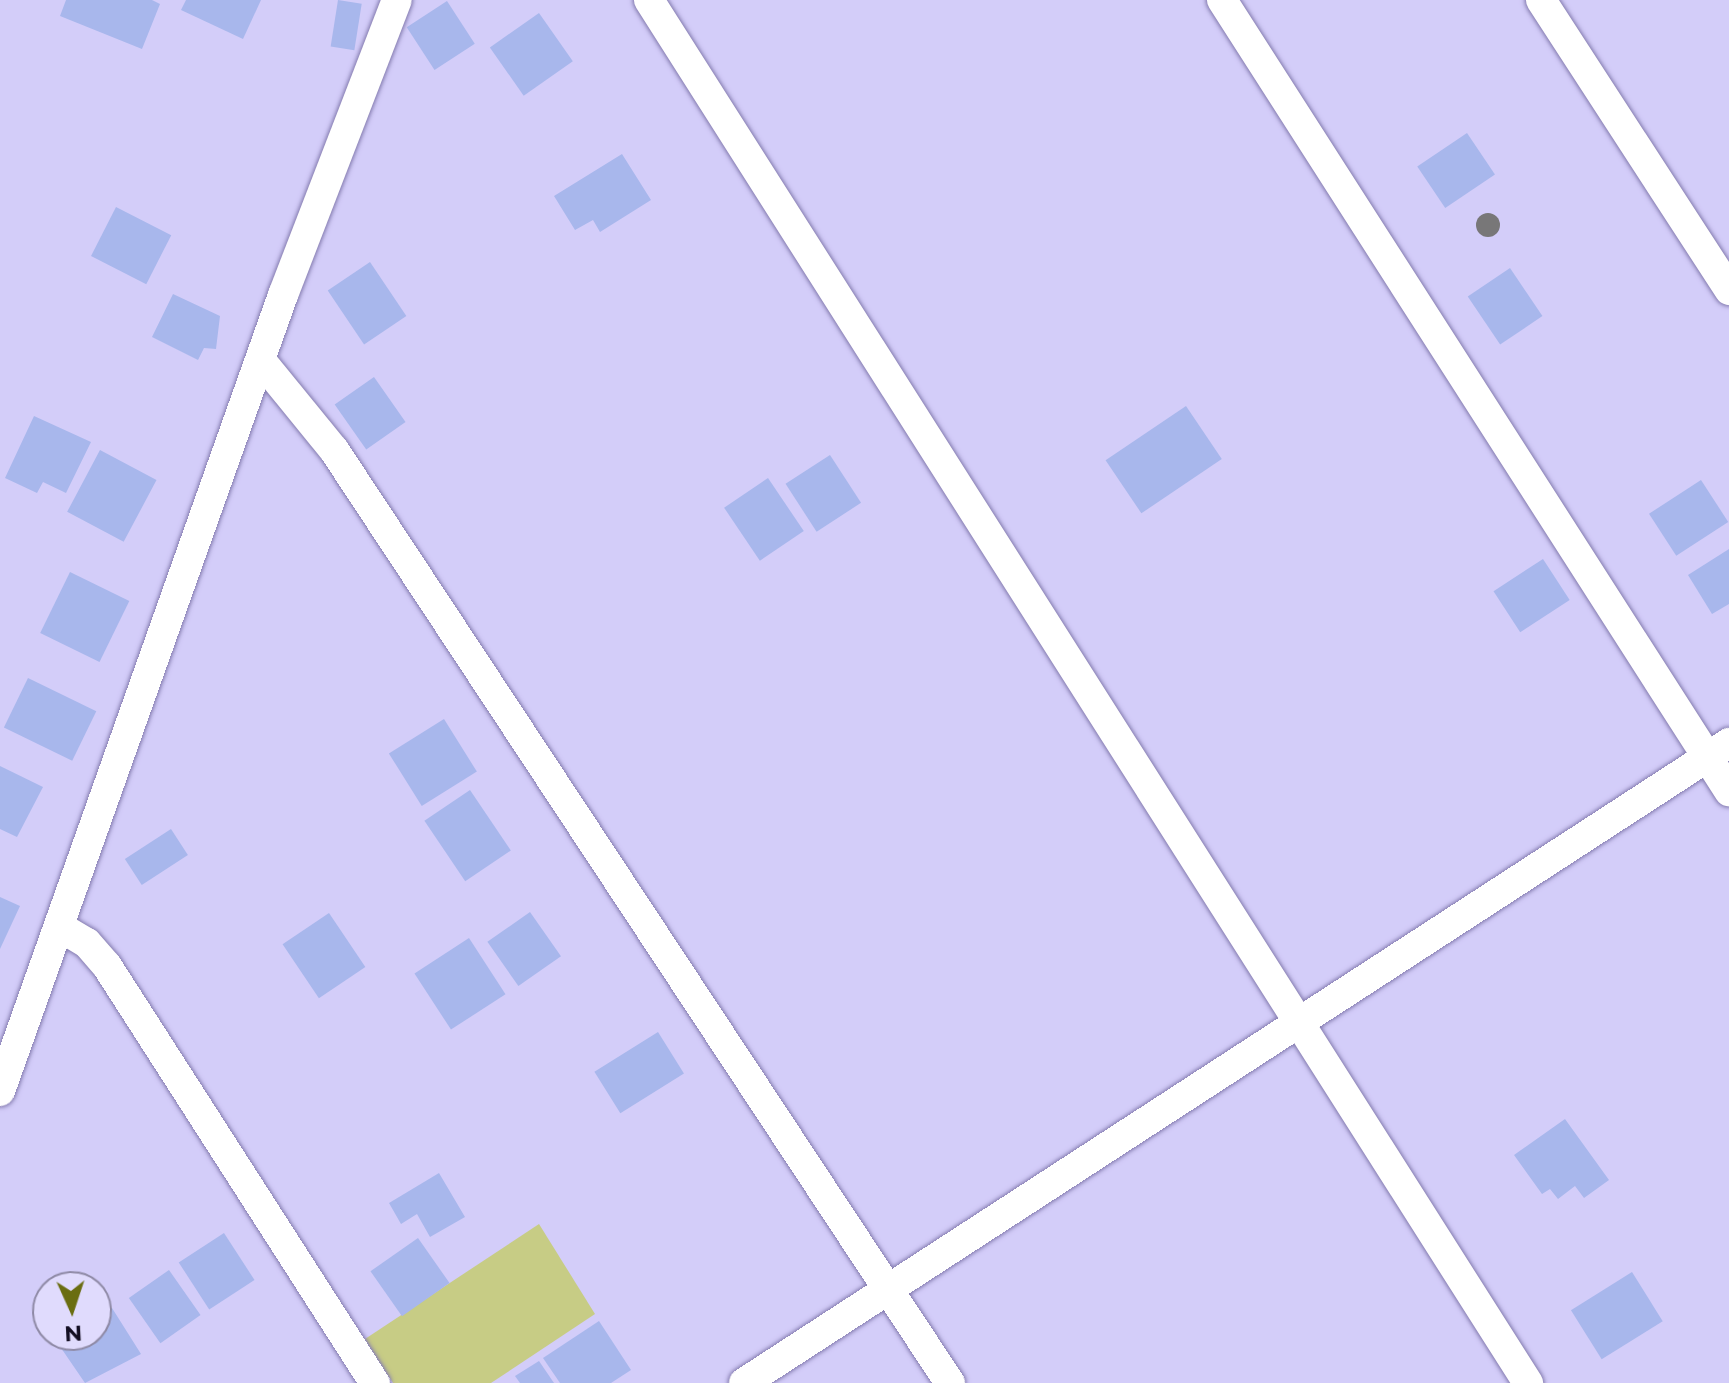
<!DOCTYPE html>
<html>
<head>
<meta charset="utf-8">
<style>
	body { margin:0 }
	#map { position:relative; width:1729px; height:1383px; overflow:hidden; background:#d3cdf9; font-family:Montserrat,sans-serif }
	div>[style] { position:absolute }
	.green>* { inset:0; background:#c7cc85 }
	.building>* { inset:0; background:#a8b7ec; transform-origin:0 0 }
	.roads { filter:drop-shadow(0 0 2px #847baf) drop-shadow(0 0 2px #847baf) }
	.street>* { height:30px; margin:-15px; padding:0 15px; transform-origin:15px; border-radius:15px; background:#fff }
	.trees>* { width:24px; height:24px; margin:-12px; border-radius:50%; background:#787778 }
	span { translate:-50% -50%; white-space:nowrap; text-align:center; line-height:1.15; -webkit-text-stroke:6px #e0dbfd; paint-order:stroke }
	.north { position:absolute; left:32px; top:1271px; width:80px; height:80px; box-sizing:border-box; background:#e0dbfd; border:2px solid #8e89a5; border-radius:50%; rotate:177deg; font-size:22px; font-weight:700; line-height:32px; text-align:center; color:#130e22 }
	.north::after { content:''; display:block; margin:auto; width:28px; height:36px; background:#6a6d11; clip-path:polygon(50% 0,100% 100%,50% 72%,0 100%) }
</style>
</head>
<body>
<div id="map">
	<div class="green">
		<div style="clip-path:polygon(539px 1224px,595px 1314px,491px 1383px,393px 1383px,365px 1339px)"></div>
	</div>
	<div class="building">
		<div style="clip-path:polygon(66px 0,152px 0,160px 4px,142px 49px,60px 16px)"></div>
		<div style="clip-path:polygon(186px 0,261px 0,243px 39px,181px 10px)"></div>
		<div style="left:338px;top:0;width:24px;height:47px;rotate:9deg"></div>
		<div style="left:447px;top:1px;width:51px;height:48px;rotate:57deg"></div>
		<div style="left:539px;top:13px;width:59px;height:60px;rotate:55deg"></div>
		<div style="left:1467px;top:133px;width:50px;height:60px;rotate:56deg"></div>
		<div style="clip-path:polygon(622px 154px,651px 200px,600px 232px,593px 220px,575px 230px,554px 196px)"></div>
		<div style="left:116px;top:207px;width:62px;height:55px;rotate:27deg"></div>
		<div style="left:370px;top:262px;width:65px;height:51px;rotate:56deg"></div>
		<div style="left:1510px;top:268px;width:58px;height:51px;rotate:56deg"></div>
		<div style="clip-path:polygon(173px 294px,220px 316px,216px 349px,204px 348px,198px 360px,152px 337px)"></div>
		<div style="left:374px;top:377px;width:55px;height:48px;rotate:55deg"></div>
		<div style="left:1186px;top:406px;width:64px;height:97px;rotate:56deg"></div>
		<div style="clip-path:polygon(34px 416px,91px 442px,66px 493px,43px 482px,37px 493px,5px 478px)"></div>
		<div style="left:100px;top:450px;width:64px;height:70px;rotate:28deg"></div>
		<div style="left:830px;top:455px;width:57px;height:53px;rotate:57deg"></div>
		<div style="left:768px;top:478px;width:64px;height:53px;rotate:56deg"></div>
		<div style="left:1701px;top:480px;width:50px;height:62px;rotate:57deg"></div>
		<div style="clip-path:polygon(1729px 549px,1729px 604px,1712px 614px,1688px 575px)"></div>
		<div style="left:1543px;top:559px;width:49px;height:59px;rotate:57deg"></div>
		<div style="left:70px;top:572px;width:66px;height:68px;rotate:26deg"></div>
		<div style="left:28px;top:678px;width:76px;height:55px;rotate:26deg"></div>
		<div style="left:444px;top:719px;width:62px;height:65px;rotate:58deg"></div>
		<div style="clip-path:polygon(0 766px,43px 787px,17px 837px,0 829px)"></div>
		<div style="left:470px;top:790px;width:73px;height:55px;rotate:56deg"></div>
		<div style="left:171px;top:829px;width:31px;height:55px;rotate:57deg"></div>
		<div style="clip-path:polygon(0 897px,20px 906px,0 949px)"></div>
		<div style="left:530px;top:912px;width:54px;height:52px;rotate:55deg"></div>
		<div style="left:329px;top:913px;width:65px;height:56px;rotate:56deg"></div>
		<div style="left:469px;top:938px;width:67px;height:65px;rotate:57deg"></div>
		<div style="left:658px;top:1032px;width:49px;height:75px;rotate:58deg"></div>
		<div style="clip-path:polygon(1565px 1119px,1609px 1180px,1584px 1198px,1575px 1186px,1558px 1199px,1550px 1189px,1542px 1194px,1514px 1155px)"></div>
		<div style="clip-path:polygon(439px 1173px,465px 1217px,430px 1237px,417px 1214px,401px 1224px,389px 1203px)"></div>
		<div style="left:224px;top:1233px;width:56px;height:54px;rotate:57deg"></div>
		<div style="left:418px;top:1238px;width:55px;height:58px;rotate:55deg"></div>
		<div style="left:169px;top:1270px;width:55px;height:49px;rotate:55deg"></div>
		<div style="left:1632px;top:1272px;width:58px;height:72px;rotate:58deg"></div>
		<div style="clip-path:polygon(112px 1308px,141px 1354px,85px 1383px,59px 1345px,74px 1335px,96px 1335px,96px 1319px)"></div>
		<div style="clip-path:polygon(599px 1321px,631px 1370px,611px 1383px,560px 1383px,543px 1358px)"></div>
		<div style="clip-path:polygon(539px 1361px,554px 1383px,520px 1383px,515px 1376px)"></div>
	</div>
	<div class="roads">
		<div class="street">
			<div style="left:649px;top:0;width:1639px;rotate:57.56deg"></div>
			<div style="left:1222px;top:0;width:940px;rotate:57.34deg"></div>
			<div style="left:1541px;top:0;width:346px;rotate:57deg"></div>
			<div style="left:263px;top:363px;width:112px;rotate:50.8deg"></div>
			<div style="left:334px;top:450px;width:1118px;rotate:56.57deg"></div>
			<div style="left:60px;top:927px;width:31px;rotate:31deg"></div>
			<div style="left:87px;top:943px;width:30px;rotate:49deg"></div>
			<div style="left:107px;top:966px;width:496px;rotate:57.3deg"></div>
			<div style="left:0;top:1091px;width:845px;rotate:-70.43deg"></div>
			<div style="left:283px;top:295px;width:316px;rotate:-68.9deg"></div>
			<div style="left:744px;top:1383px;width:1175px;rotate:-33.01deg"></div>
		</div>
	</div>
	<div class="trees">
		<div style="left:1488px;top:225px"></div>
	</div>
	<div class="north">N</div>
</div>
</body>
</html>
